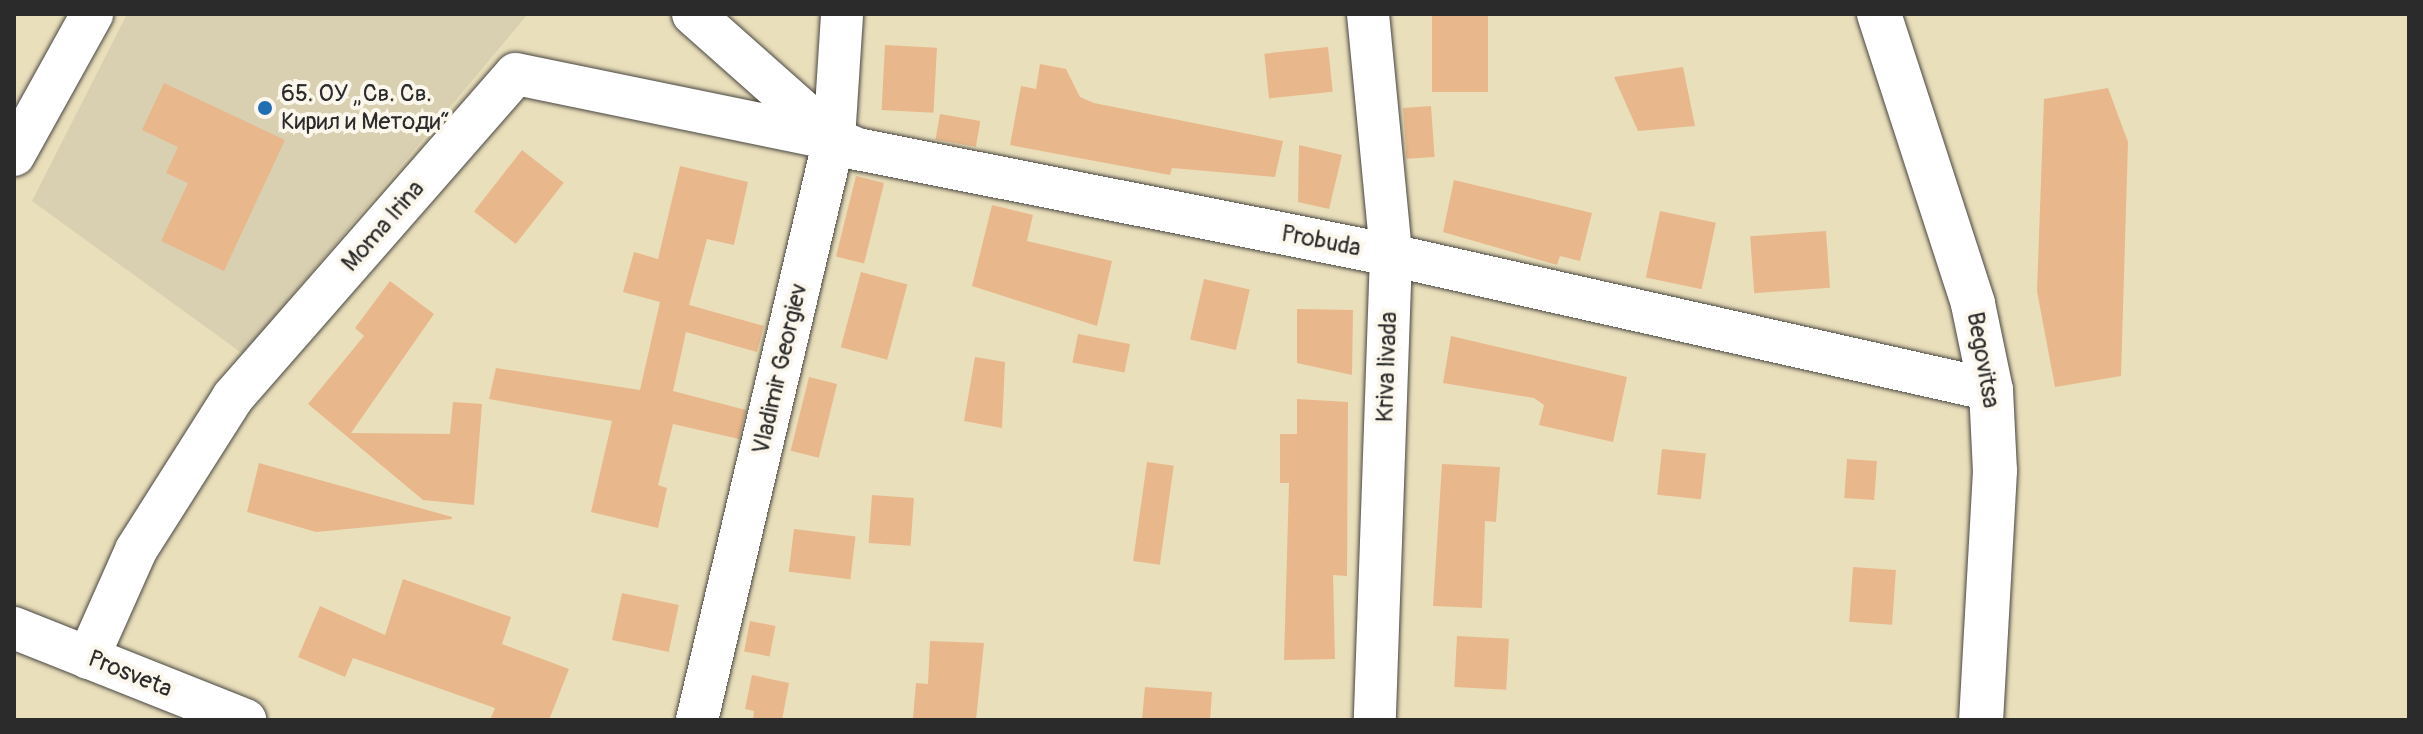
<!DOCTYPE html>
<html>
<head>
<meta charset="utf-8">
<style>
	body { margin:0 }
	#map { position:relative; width:2423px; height:734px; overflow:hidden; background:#eadfbb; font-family:Pangolin,sans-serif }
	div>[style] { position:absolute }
	.built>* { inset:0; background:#d9d0b1 }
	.building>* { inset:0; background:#e8b88c; transform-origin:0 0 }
	.roads { filter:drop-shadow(0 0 2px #484641) drop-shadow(0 0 2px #484641) }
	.minor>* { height:42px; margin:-21px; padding:0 21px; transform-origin:21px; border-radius:21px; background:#fff }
	.tertiary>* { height:44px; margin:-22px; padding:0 22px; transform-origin:22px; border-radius:22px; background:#fff }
	.dots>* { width:22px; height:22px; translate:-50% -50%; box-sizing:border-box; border:4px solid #fbf7ec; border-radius:50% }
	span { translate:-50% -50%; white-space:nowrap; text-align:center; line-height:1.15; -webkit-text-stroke:8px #fbf7ec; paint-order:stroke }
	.poi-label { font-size:24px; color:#2b2b2b }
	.left { translate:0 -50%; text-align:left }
	.street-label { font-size:24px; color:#2b2b2b }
	.frame { position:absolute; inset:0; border:16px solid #2b2b2b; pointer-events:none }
</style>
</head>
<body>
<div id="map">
	<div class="built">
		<div style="clip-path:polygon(127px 14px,528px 14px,243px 354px,32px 201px)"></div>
	</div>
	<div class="building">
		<div style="left:1432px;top:14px;width:56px;height:78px"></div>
		<div style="left:885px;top:45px;width:52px;height:65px;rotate:3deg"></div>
		<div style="left:1328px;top:47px;width:45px;height:64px;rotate:84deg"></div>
		<div style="clip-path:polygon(1040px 64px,1066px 69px,1080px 97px,1094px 103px,1283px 141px,1275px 177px,1172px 168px,1170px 175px,1010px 145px,1021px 86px,1036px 89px)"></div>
		<div style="clip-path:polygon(1683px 67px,1695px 126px,1638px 131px,1614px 77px)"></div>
		<div style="clip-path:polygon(164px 83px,285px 140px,224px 271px,161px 241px,188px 183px,166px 173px,178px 147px,142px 130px)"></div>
		<div style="clip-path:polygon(2108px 88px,2128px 142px,2121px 376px,2055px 387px,2037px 291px,2044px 99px)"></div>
		<div style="left:1431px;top:106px;width:51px;height:28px;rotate:86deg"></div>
		<div style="left:940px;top:114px;width:41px;height:26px;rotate:10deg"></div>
		<div style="clip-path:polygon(1299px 145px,1342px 155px,1329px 209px,1298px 202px)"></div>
		<div style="left:522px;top:150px;width:53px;height:78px;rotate:38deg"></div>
		<div style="clip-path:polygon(680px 166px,748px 182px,734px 245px,707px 239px,689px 305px,764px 326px,757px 352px,686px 332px,673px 391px,746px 410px,739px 439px,673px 424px,658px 485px,667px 488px,658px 528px,591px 512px,612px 421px,489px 399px,496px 368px,640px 390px,660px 302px,623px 292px,634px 252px,658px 259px)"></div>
		<div style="left:856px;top:176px;width:29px;height:83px;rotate:14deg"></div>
		<div style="clip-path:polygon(1454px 180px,1592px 213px,1580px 261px,1560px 256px,1557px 265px,1443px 232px)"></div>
		<div style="clip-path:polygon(992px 205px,1033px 215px,1027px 241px,1112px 261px,1097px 326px,972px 286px)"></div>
		<div style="left:1660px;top:211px;width:57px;height:68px;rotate:12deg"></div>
		<div style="left:1826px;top:231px;width:57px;height:76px;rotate:86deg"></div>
		<div style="left:861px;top:272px;width:48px;height:78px;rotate:15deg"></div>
		<div style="left:1204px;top:279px;width:47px;height:62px;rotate:13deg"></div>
		<div style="clip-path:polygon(390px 281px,434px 314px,351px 433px,450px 434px,453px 402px,482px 404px,474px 505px,423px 500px,308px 404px,364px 336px,355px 328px)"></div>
		<div style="clip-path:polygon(1297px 309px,1353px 310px,1352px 375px,1297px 363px)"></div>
		<div style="left:1078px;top:334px;width:53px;height:29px;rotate:11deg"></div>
		<div style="clip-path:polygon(1451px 336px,1627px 377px,1613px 442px,1539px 425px,1544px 405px,1534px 398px,1443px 383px)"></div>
		<div style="clip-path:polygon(975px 357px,1005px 362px,1002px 428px,964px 421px)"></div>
		<div style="left:809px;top:377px;width:29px;height:76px;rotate:14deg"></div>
		<div style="clip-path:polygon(1297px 399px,1348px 402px,1347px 576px,1333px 575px,1335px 659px,1284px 660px,1289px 483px,1280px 483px,1280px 434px,1297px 434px)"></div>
		<div style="left:1662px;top:449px;width:44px;height:46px;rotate:6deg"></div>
		<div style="left:1847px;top:459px;width:30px;height:39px;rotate:4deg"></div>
		<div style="left:1147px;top:462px;width:27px;height:100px;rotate:8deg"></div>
		<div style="clip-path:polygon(259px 463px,452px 517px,452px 519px,316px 532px,247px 512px)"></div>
		<div style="clip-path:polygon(1442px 464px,1500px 467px,1496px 522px,1485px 521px,1482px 608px,1433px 606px)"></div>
		<div style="left:872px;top:495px;width:42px;height:48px;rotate:4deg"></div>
		<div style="left:794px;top:529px;width:62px;height:43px;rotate:7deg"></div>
		<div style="left:1853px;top:567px;width:43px;height:55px;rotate:4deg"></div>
		<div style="clip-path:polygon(403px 579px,511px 617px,502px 644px,569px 669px,549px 720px,490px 720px,495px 708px,353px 658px,345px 677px,298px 657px,320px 606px,385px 635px)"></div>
		<div style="left:622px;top:593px;width:58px;height:48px;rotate:12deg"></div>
		<div style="left:750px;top:621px;width:26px;height:31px;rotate:11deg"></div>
		<div style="left:1457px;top:636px;width:52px;height:51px;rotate:3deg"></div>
		<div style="clip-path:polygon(930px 641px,984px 643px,976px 720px,913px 718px,916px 683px,928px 684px)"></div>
		<div style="clip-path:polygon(752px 675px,789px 683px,782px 720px,753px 720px,754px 711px,745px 709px)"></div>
		<div style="clip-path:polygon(1145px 687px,1212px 692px,1210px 720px,1142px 720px)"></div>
	</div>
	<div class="roads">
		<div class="minor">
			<div style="left:693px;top:14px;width:188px;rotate:41.6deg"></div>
			<div style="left:834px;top:139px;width:25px;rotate:23deg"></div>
			<div style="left:857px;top:149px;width:544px;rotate:11.23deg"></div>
			<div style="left:1391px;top:255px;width:615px;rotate:12.68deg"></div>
			<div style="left:1368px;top:14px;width:242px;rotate:84.5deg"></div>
			<div style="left:1391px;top:255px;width:465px;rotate:92deg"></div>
			<div style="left:14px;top:155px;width:161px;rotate:-61deg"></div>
			<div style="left:14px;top:628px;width:249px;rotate:21.7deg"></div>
			<div style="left:88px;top:658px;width:118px;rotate:-66deg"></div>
			<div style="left:136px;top:550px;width:181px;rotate:-57.6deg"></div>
			<div style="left:233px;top:397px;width:429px;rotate:-48.8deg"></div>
			<div style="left:516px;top:74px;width:324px;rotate:11.6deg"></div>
			<div style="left:697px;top:720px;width:597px;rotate:-76.73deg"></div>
			<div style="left:834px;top:139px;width:125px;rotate:-86.3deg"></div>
		</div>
		<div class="tertiary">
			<div style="left:1879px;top:14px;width:305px;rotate:72deg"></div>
			<div style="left:1973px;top:304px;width:88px;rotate:78.2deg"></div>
			<div style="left:1991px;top:390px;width:81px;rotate:87.2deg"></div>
			<div style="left:1995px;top:471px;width:249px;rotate:93.2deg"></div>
		</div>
	</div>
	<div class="dots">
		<div style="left:265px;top:108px;background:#1f6fb2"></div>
	</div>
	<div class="poi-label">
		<span class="left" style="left:281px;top:108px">65. ОУ „Св. Св.<br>Кирил и Методи“</span>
	</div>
	<div class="street-label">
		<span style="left:383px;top:226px;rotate:-49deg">Moma Irina</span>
		<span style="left:1321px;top:241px;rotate:11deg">Probuda</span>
		<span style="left:1983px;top:360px;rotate:80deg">Begovitsa</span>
		<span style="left:1387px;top:367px;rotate:-88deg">Kriva livada</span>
		<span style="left:780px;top:369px;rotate:-77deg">Vladimir Georgiev</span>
		<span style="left:130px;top:674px;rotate:22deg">Prosveta</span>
	</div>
	<div class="frame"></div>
</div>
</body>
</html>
